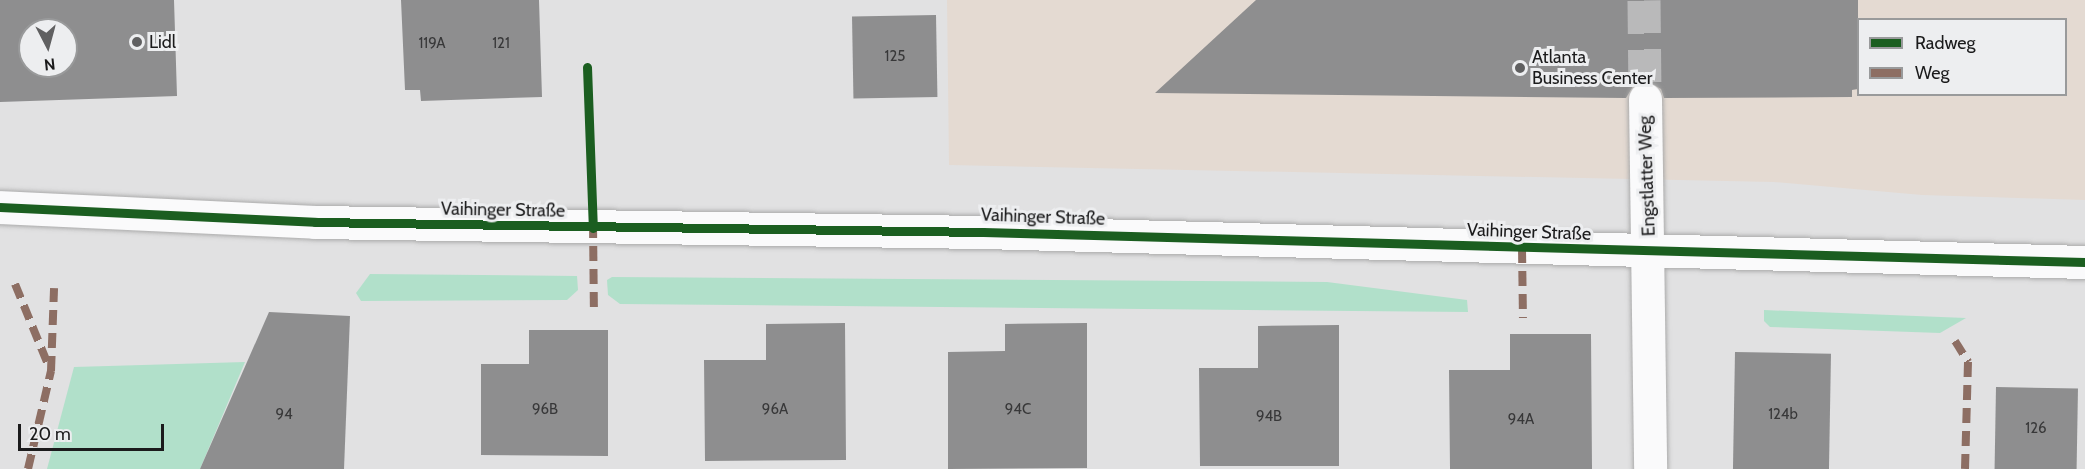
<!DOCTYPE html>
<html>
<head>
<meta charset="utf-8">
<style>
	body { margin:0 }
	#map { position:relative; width:2085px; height:469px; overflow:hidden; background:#e1e1e2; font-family:Cabin,sans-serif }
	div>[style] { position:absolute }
	.commercial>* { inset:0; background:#e4dad2 }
	.green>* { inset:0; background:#b1e0ca }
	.building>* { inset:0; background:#8e8e8f; transform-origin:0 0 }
	.minor-tunnel>* { height:33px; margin-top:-16.5px; transform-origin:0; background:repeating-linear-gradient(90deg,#b9b9ba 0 33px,transparent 0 49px) }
	.roads { filter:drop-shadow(0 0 2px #ababab) drop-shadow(0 0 2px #ababab) }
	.minor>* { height:33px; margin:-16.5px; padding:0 16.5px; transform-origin:16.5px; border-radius:16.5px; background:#fafafb }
	.secondary>* { height:33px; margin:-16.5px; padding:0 16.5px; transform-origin:16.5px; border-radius:16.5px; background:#fafafb }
	.quiet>* { height:8px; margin-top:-4px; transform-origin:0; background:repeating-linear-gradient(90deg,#8d6e63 0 15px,transparent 0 23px) }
	.cycleway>* { height:9px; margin:-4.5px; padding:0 4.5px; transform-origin:4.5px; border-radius:4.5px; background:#1b5e20 }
	.dots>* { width:16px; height:16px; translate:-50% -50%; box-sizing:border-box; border:3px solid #edeef0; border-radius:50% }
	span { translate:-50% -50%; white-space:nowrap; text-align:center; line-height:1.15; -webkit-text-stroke:6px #edeef0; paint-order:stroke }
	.number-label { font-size:15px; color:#383839 }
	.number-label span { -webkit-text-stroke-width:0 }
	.poi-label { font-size:18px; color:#1b1b1c }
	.left { translate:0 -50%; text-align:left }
	.street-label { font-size:18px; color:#1b1b1c }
	.legend { position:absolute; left:1857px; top:18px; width:210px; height:78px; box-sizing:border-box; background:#edeef0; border:2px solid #999a9b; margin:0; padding:8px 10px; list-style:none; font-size:18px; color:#1b1b1c }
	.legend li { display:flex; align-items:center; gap:12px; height:30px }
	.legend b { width:30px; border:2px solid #999a9b }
	.north { position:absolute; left:18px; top:18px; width:60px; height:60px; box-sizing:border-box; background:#edeef0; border:2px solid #999a9b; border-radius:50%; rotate:174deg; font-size:16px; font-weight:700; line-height:24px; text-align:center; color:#1b1b1c }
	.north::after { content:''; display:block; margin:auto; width:21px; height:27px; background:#606061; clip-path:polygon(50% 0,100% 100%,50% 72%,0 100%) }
	.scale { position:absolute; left:18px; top:424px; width:146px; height:27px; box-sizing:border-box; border:3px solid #1b1b1c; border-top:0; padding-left:8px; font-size:18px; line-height:21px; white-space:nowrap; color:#1b1b1c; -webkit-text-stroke:4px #edeef0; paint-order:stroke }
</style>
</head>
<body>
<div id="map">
	<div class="commercial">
		<div style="clip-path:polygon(evenodd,947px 0,2085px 0,2085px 200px,1922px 195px,1774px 182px,949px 165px,947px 0,1858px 20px,2066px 20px,2066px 94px,1858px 94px,1858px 20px)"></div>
	</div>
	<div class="green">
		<div style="clip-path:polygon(370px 274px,577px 276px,578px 290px,567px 300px,361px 301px,356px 293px)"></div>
		<div style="clip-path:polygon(612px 277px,1327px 282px,1467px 300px,1468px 312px,620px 304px,608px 295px,607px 280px)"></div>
		<div style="clip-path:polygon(1764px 310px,1966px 318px,1940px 333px,1770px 327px,1764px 321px)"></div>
		<div style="clip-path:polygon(245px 362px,200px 469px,47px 469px,74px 367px)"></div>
	</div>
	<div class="building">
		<div style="clip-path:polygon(evenodd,0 0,174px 0,177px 96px,0 102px,0 0,30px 30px,66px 30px,66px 66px,30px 66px,30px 30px)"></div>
		<div style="clip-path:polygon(401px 0,539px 0,542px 97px,421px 101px,420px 90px,405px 90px)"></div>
		<div style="clip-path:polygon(1256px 0,1858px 0,1858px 89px,1852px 90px,1852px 97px,1664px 98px,1661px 89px,1645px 80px,1635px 83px,1626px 98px,1155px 93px)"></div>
		<div style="left:936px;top:15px;width:82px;height:84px;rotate:89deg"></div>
		<div style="clip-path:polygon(269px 312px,350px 316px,344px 469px,200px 469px)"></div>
		<div style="clip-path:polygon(845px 323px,846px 460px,705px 461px,704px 360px,766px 360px,766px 324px)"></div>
		<div style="clip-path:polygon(1087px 323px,1087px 468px,948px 469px,948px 352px,1005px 351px,1005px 324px)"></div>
		<div style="clip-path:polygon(1339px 325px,1339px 466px,1200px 466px,1199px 368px,1258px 368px,1258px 326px)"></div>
		<div style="clip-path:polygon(529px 330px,608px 330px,608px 456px,481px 455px,481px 364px,529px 364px)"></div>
		<div style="clip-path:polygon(1510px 334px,1591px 334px,1592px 469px,1450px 469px,1449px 370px,1510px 370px)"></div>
		<div style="left:1735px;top:352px;width:96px;height:117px;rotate:1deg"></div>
		<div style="left:1996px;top:387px;width:82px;height:82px;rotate:1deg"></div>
	</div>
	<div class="minor-tunnel">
		<div style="left:1644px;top:0;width:99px;rotate:89.4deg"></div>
	</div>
	<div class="roads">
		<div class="minor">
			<div style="left:1645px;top:99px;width:370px;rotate:89.2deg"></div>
		</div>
		<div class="secondary">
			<div style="left:0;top:207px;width:315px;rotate:2.7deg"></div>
			<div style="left:315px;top:222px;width:668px;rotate:0.86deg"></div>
			<div style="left:983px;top:232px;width:1102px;rotate:1.56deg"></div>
		</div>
	</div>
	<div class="quiet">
		<div style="left:593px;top:223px;width:92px;rotate:89.4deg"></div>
		<div style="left:1522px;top:248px;width:70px;rotate:89.2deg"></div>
		<div style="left:15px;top:284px;width:90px;rotate:67.7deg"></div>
		<div style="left:1955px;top:341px;width:25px;rotate:58deg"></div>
		<div style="left:1968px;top:362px;width:107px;rotate:91.6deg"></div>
		<div style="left:28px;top:469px;width:101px;rotate:-76.8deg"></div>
		<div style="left:51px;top:371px;width:83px;rotate:-87.9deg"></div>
	</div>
	<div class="cycleway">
		<div style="left:587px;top:67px;width:161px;rotate:87.9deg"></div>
		<div style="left:0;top:207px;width:315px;rotate:2.7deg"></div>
		<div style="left:315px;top:222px;width:668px;rotate:0.86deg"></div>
		<div style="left:983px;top:232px;width:1102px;rotate:1.56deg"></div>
	</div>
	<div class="dots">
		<div style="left:137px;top:42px;background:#606061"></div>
		<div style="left:1520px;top:68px;background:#606061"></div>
	</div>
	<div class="number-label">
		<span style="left:432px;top:44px">119A</span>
		<span style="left:501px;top:44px">121</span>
		<span style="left:895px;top:57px">125</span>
		<span style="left:545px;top:410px">96B</span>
		<span style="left:775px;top:410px">96A</span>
		<span style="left:1018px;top:410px">94C</span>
		<span style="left:284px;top:415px">94</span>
		<span style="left:1783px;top:415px">124b</span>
		<span style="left:1269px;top:417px">94B</span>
		<span style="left:1521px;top:420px">94A</span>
		<span style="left:2036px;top:429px">126</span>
	</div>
	<div class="poi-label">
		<span class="left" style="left:149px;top:42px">Lidl</span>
		<span class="left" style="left:1532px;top:68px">Atlanta<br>Business Center</span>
	</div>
	<div class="street-label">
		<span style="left:1647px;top:176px;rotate:-92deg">Engstlatter Weg</span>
		<span style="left:503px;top:210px;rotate:1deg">Vaihinger Straße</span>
		<span style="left:1043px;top:217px;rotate:2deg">Vaihinger Straße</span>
		<span style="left:1529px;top:232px;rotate:2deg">Vaihinger Straße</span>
	</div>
	<ul class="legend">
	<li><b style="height:8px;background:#1b5e20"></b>Radweg</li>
	<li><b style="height:8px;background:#8d6e63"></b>Weg</li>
	</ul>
	<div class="north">N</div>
	<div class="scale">20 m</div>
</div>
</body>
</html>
